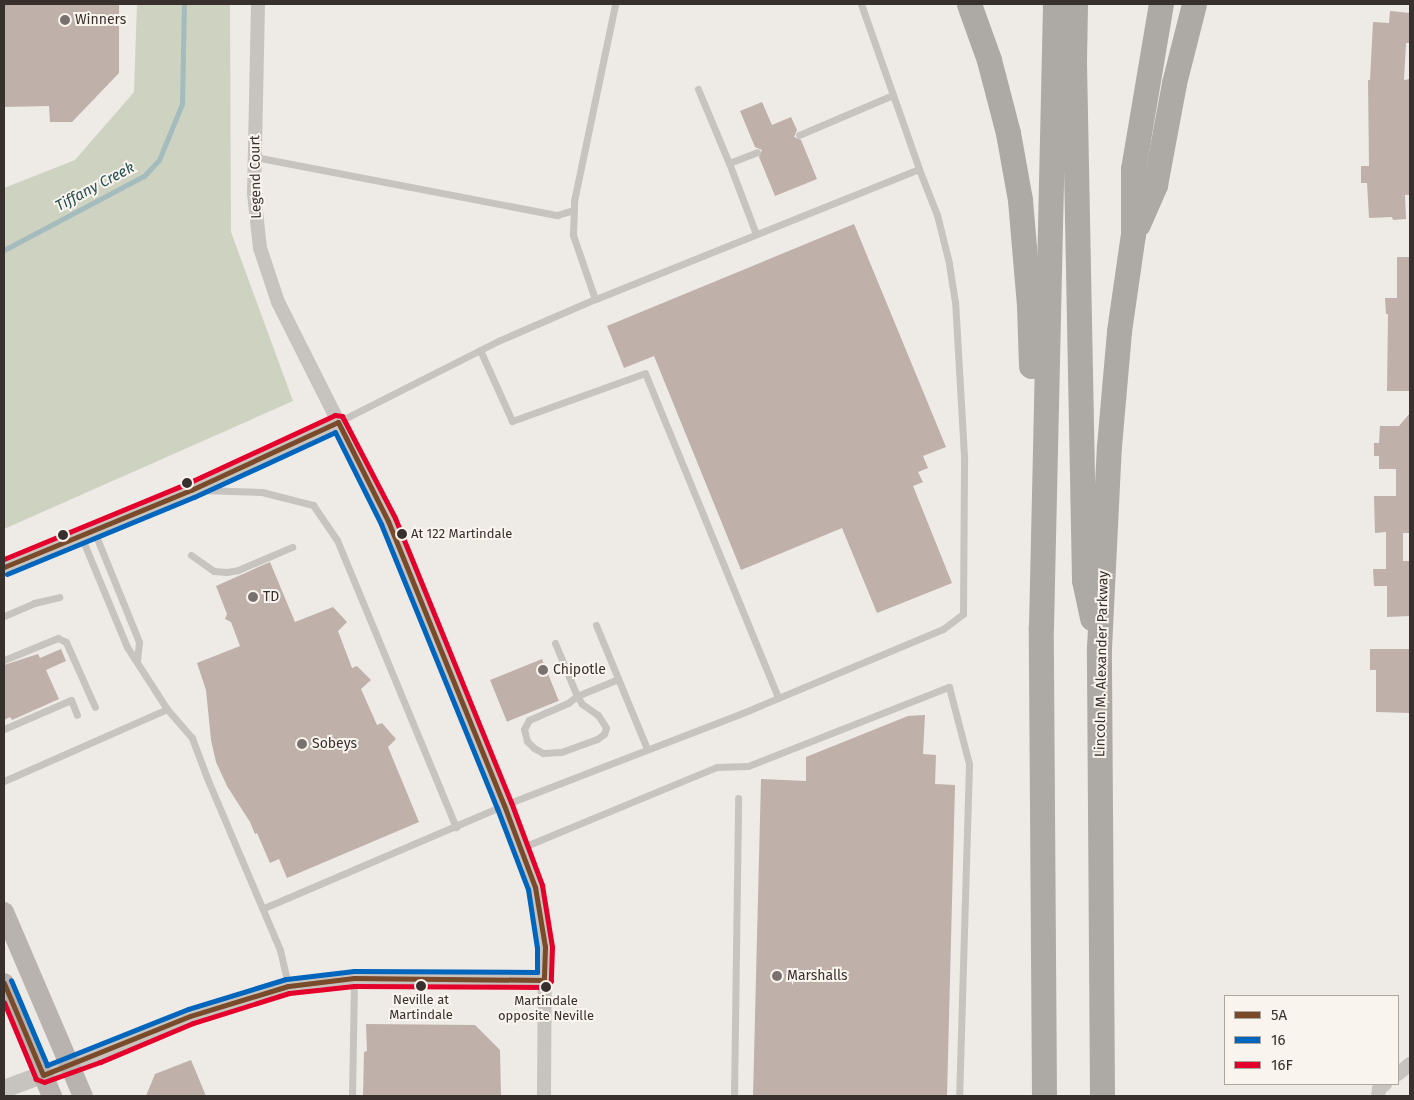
<!DOCTYPE html>
<html>
<head>
<meta charset="utf-8">
<style>
	body { margin:0 }
	#map { position:relative; width:1414px; height:1100px; overflow:hidden; background:#eeeae6; font-family:"Fira Sans",sans-serif }
	div>[style] { position:absolute }
	.green>* { inset:0; background:#ced2c1 }
	.stream>* { height:5px; margin:-2.5px; padding:0 2.5px; transform-origin:2.5px; border-radius:2.5px; background:#a4bcbd }
	.building>* { inset:0; background:#bfb0aa; transform-origin:0 0 }
	.service>* { height:7px; margin:-3.5px; padding:0 3.5px; transform-origin:3.5px; border-radius:3.5px; background:#c7c3be }
	.minor>* { height:14px; margin:-7px; padding:0 7px; transform-origin:7px; border-radius:7px; background:#c7c3be }
	.tertiary>* { height:18px; margin:-9px; padding:0 9px; transform-origin:9px; border-radius:9px; background:#c7c3be }
	.secondary>* { height:20px; margin:-10px; padding:0 10px; transform-origin:10px; border-radius:10px; background:#b8b3ae }
	.motorway>* { height:25px; margin:-12.5px; padding:0 12.5px; transform-origin:12.5px; border-radius:12.5px; background:#ada9a5 }
	.bus-1>* { height:5px; margin:-2.5px; padding:0 2.5px; transform-origin:2.5px; border-radius:2.5px; background:#7a4b2a }
	.bus-2>* { height:5px; margin:-2.5px; padding:0 2.5px; transform-origin:2.5px; border-radius:2.5px; background:#0065bd }
	.bus-3>* { height:5px; margin:-2.5px; padding:0 2.5px; transform-origin:2.5px; border-radius:2.5px; background:#e4002b }
	.dots>* { width:14px; height:14px; translate:-50% -50%; box-sizing:border-box; border:2px solid #f9f4ee; border-radius:50% }
	span { translate:-50% -50%; white-space:nowrap; text-align:center; line-height:1.15; -webkit-text-stroke:4px #f9f4ee; paint-order:stroke }
	.bus-label { font-size:13px; color:#38302c }
	.left { translate:0 -50%; text-align:left }
	.poi-label { font-size:14px; color:#38302c }
	.street-label { font-size:14px; color:#38302c }
	.water-label { font-size:15px; color:#265055; font-style:italic }
	.frame { position:absolute; inset:0; border:5px solid #38302c; pointer-events:none }
	.legend { position:absolute; left:1224px; top:995px; width:175px; height:90px; box-sizing:border-box; background:#f9f4ee; border:1px solid #aca6a0; margin:0; padding:6px 9px; list-style:none; font-size:15px; color:#38302c }
	.legend li { display:flex; align-items:center; gap:10px; height:25px }
	.legend b { width:25px; border:1px solid #aca6a0 }
</style>
</head>
<body>
<div id="map">
	<div class="green">
		<div style="clip-path:polygon(137px 4px,230px 4px,231px 232px,293px 401px,4px 529px,4px 188px,75px 160px,134px 92px)"></div>
	</div>
	<div class="stream">
		<div style="left:4px;top:250px;width:158px;rotate:-27.9deg"></div>
		<div style="left:144px;top:176px;width:22px;rotate:-47deg"></div>
		<div style="left:159px;top:160px;width:61px;rotate:-67.7deg"></div>
		<div style="left:182px;top:104px;width:100px;rotate:-88.9deg"></div>
	</div>
	<div class="building">
		<div style="clip-path:polygon(4px 4px,119px 4px,119px 73px,72px 122px,50px 122px,49px 106px,4px 107px)"></div>
		<div style="clip-path:polygon(1390px 11px,1410px 13px,1410px 43px,1406px 43px,1404px 80px,1410px 79px,1410px 195px,1405px 195px,1406px 219px,1393px 220px,1392px 217px,1369px 218px,1367px 183px,1361px 183px,1361px 166px,1369px 166px,1368px 80px,1370px 80px,1373px 22px,1389px 23px)"></div>
		<div style="clip-path:polygon(762px 102px,772px 125px,791px 117px,797px 130px,794px 137px,801px 140px,817px 179px,775px 196px,759px 157px,762px 150px,755px 147px,740px 111px)"></div>
		<div style="clip-path:polygon(854px 224px,946px 447px,923px 456px,928px 468px,918px 472px,923px 482px,913px 486px,952px 583px,877px 613px,842px 528px,741px 570px,654px 356px,624px 368px,607px 326px)"></div>
		<div style="clip-path:polygon(1397px 257px,1410px 257px,1410px 391px,1387px 391px,1388px 314px,1386px 314px,1385px 298px,1397px 298px)"></div>
		<div style="clip-path:polygon(1410px 413px,1410px 533px,1403px 533px,1403px 561px,1410px 561px,1410px 616px,1387px 617px,1387px 586px,1374px 586px,1373px 569px,1386px 569px,1386px 532px,1375px 533px,1374px 496px,1396px 496px,1396px 469px,1379px 469px,1379px 456px,1374px 456px,1374px 443px,1379px 443px,1380px 426px,1399px 426px)"></div>
		<div style="clip-path:polygon(270px 562px,295px 622px,333px 607px,347px 622px,338px 631px,352px 668px,357px 666px,371px 680px,361px 689px,377px 725px,382px 723px,396px 739px,388px 747px,419px 822px,287px 878px,279px 859px,270px 863px,257px 833px,255px 834px,250px 822px,227px 786px,216px 762px,211px 740px,206px 690px,197px 663px,240px 646px,231px 622px,225px 619px,227px 614px,216px 586px)"></div>
		<div style="clip-path:polygon(61px 649px,66px 661px,46px 670px,59px 699px,12px 720px,10px 717px,4px 720px,4px 665px,38px 654px,40px 658px)"></div>
		<div style="clip-path:polygon(1370px 649px,1410px 649px,1410px 713px,1376px 712px,1376px 670px,1370px 670px)"></div>
		<div style="left:542px;top:659px;width:45px;height:56px;rotate:68deg"></div>
		<div style="clip-path:polygon(925px 715px,923px 754px,936px 755px,935px 784px,955px 785px,947px 1096px,753px 1096px,761px 779px,806px 781px,806px 757px,908px 716px)"></div>
		<div style="clip-path:polygon(366px 1024px,475px 1025px,500px 1050px,501px 1096px,363px 1096px,364px 1052px,367px 1051px)"></div>
		<div style="clip-path:polygon(191px 1060px,206px 1096px,146px 1096px,155px 1074px)"></div>
	</div>
	<div class="service">
		<div style="left:861px;top:4px;width:175px;rotate:70.6deg"></div>
		<div style="left:698px;top:89px;width:80px;rotate:67.3deg"></div>
		<div style="left:799px;top:135px;width:102px;rotate:-23.1deg"></div>
		<div style="left:255px;top:157px;width:308px;rotate:10.9deg"></div>
		<div style="left:557px;top:215px;width:17px;rotate:-17deg"></div>
		<div style="left:756px;top:234px;width:76px;rotate:-110.8deg"></div>
		<div style="left:729px;top:163px;width:30px;rotate:-21deg"></div>
		<div style="left:595px;top:299px;width:68px;rotate:-109deg"></div>
		<div style="left:573px;top:235px;width:34px;rotate:-88deg"></div>
		<div style="left:574px;top:201px;width:201px;rotate:-78.2deg"></div>
		<div style="left:480px;top:350px;width:78px;rotate:65.7deg"></div>
		<div style="left:512px;top:421px;width:141px;rotate:-19.8deg"></div>
		<div style="left:645px;top:373px;width:351px;rotate:67.7deg"></div>
		<div style="left:199px;top:490px;width:63px;rotate:1.8deg"></div>
		<div style="left:262px;top:492px;width:53px;rotate:14.3deg"></div>
		<div style="left:313px;top:505px;width:42px;rotate:55.6deg"></div>
		<div style="left:337px;top:540px;width:311px;rotate:67.5deg"></div>
		<div style="left:94px;top:531px;width:120px;rotate:67.9deg"></div>
		<div style="left:139px;top:642px;width:18px;rotate:96deg"></div>
		<div style="left:81px;top:536px;width:120px;rotate:67.5deg"></div>
		<div style="left:127px;top:647px;width:74px;rotate:57.2deg"></div>
		<div style="left:167px;top:709px;width:38px;rotate:49deg"></div>
		<div style="left:192px;top:738px;width:43px;rotate:69.4deg"></div>
		<div style="left:207px;top:778px;width:187px;rotate:67deg"></div>
		<div style="left:280px;top:950px;width:37px;rotate:77deg"></div>
		<div style="left:191px;top:555px;width:28px;rotate:35deg"></div>
		<div style="left:214px;top:571px;width:13px;rotate:4deg"></div>
		<div style="left:227px;top:572px;width:11px;rotate:-10deg"></div>
		<div style="left:238px;top:570px;width:59px;rotate:-23.1deg"></div>
		<div style="left:4px;top:616px;width:33px;rotate:-23deg"></div>
		<div style="left:34px;top:603px;width:26px;rotate:-13deg"></div>
		<div style="left:596px;top:625px;width:134px;rotate:67.6deg"></div>
		<div style="left:555px;top:643px;width:57px;rotate:67.5deg"></div>
		<div style="left:577px;top:696px;width:9px;rotate:58deg"></div>
		<div style="left:582px;top:704px;width:19px;rotate:35deg"></div>
		<div style="left:598px;top:715px;width:15px;rotate:58deg"></div>
		<div style="left:606px;top:728px;width:6px;rotate:108deg"></div>
		<div style="left:604px;top:734px;width:9px;rotate:144deg"></div>
		<div style="left:597px;top:739px;width:38px;rotate:160deg"></div>
		<div style="left:561px;top:752px;width:18px;rotate:177deg"></div>
		<div style="left:543px;top:753px;width:10px;rotate:-151deg"></div>
		<div style="left:534px;top:748px;width:10px;rotate:-135deg"></div>
		<div style="left:527px;top:741px;width:12px;rotate:-104deg"></div>
		<div style="left:524px;top:729px;width:10px;rotate:-61deg"></div>
		<div style="left:529px;top:720px;width:43px;rotate:-23.6deg"></div>
		<div style="left:568px;top:703px;width:11px;rotate:-38deg"></div>
		<div style="left:577px;top:696px;width:44px;rotate:-22.5deg"></div>
		<div style="left:4px;top:660px;width:58px;rotate:-22.2deg"></div>
		<div style="left:58px;top:638px;width:9px;rotate:27deg"></div>
		<div style="left:66px;top:642px;width:71px;rotate:66deg"></div>
		<div style="left:4px;top:729px;width:73px;rotate:-23.4deg"></div>
		<div style="left:71px;top:700px;width:16px;rotate:68deg"></div>
		<div style="left:4px;top:781px;width:178px;rotate:-23.8deg"></div>
		<div style="left:521px;top:848px;width:212px;rotate:-22.5deg"></div>
		<div style="left:717px;top:767px;width:31px;rotate:-2deg"></div>
		<div style="left:748px;top:766px;width:216px;rotate:-21.5deg"></div>
		<div style="left:949px;top:687px;width:80px;rotate:75.4deg"></div>
		<div style="left:969px;top:764px;width:332px;rotate:91.7deg"></div>
		<div style="left:264px;top:908px;width:261px;rotate:-23.2deg"></div>
		<div style="left:504px;top:805px;width:253px;rotate:-21.1deg"></div>
		<div style="left:740px;top:714px;width:220px;rotate:-22.7deg"></div>
		<div style="left:943px;top:629px;width:25px;rotate:-37deg"></div>
		<div style="left:963px;top:614px;width:158px;rotate:-89.6deg"></div>
		<div style="left:964px;top:456px;width:154px;rotate:-93.3deg"></div>
		<div style="left:955px;top:302px;width:39px;rotate:-99deg"></div>
		<div style="left:949px;top:263px;width:49px;rotate:-104deg"></div>
		<div style="left:937px;top:215px;width:49px;rotate:-111.4deg"></div>
		<div style="left:919px;top:169px;width:349px;rotate:158.1deg"></div>
		<div style="left:595px;top:299px;width:106px;rotate:156.6deg"></div>
		<div style="left:498px;top:341px;width:179px;rotate:153.1deg"></div>
		<div style="left:352px;top:1096px;width:118px;rotate:-89deg"></div>
		<div style="left:734px;top:1096px;width:298px;rotate:-89.2deg"></div>
	</div>
	<div class="minor">
		<div style="left:258px;top:4px;width:189px;rotate:91.2deg"></div>
		<div style="left:254px;top:193px;width:55px;rotate:83.8deg"></div>
		<div style="left:260px;top:248px;width:57px;rotate:71.6deg"></div>
		<div style="left:278px;top:302px;width:245px;rotate:63.3deg"></div>
		<div style="left:388px;top:521px;width:307px;rotate:67.8deg"></div>
		<div style="left:504px;top:805px;width:88px;rotate:69.3deg"></div>
		<div style="left:535px;top:887px;width:61px;rotate:80.5deg"></div>
		<div style="left:545px;top:947px;width:149px;rotate:90.4deg"></div>
		<div style="left:4px;top:567px;width:202px;rotate:-22.4deg"></div>
		<div style="left:191px;top:490px;width:162px;rotate:-24.8deg"></div>
		<div style="left:69px;top:1065px;width:131px;rotate:-22deg"></div>
		<div style="left:190px;top:1016px;width:66px;rotate:-18.4deg"></div>
		<div style="left:253px;top:995px;width:36px;rotate:-14deg"></div>
		<div style="left:288px;top:986px;width:66px;rotate:-6.9deg"></div>
		<div style="left:354px;top:978px;width:190px;rotate:0.6deg"></div>
		<div style="left:1398px;top:1074px;width:16px;rotate:-40deg"></div>
		<div style="left:1378px;top:1096px;width:7px;rotate:-82deg"></div>
		<div style="left:1379px;top:1089px;width:8px;rotate:-40deg"></div>
	</div>
	<div class="tertiary">
		<div style="left:4px;top:1089px;width:69px;rotate:-20.3deg"></div>
	</div>
	<div class="secondary">
		<div style="left:4px;top:912px;width:200px;rotate:66.8deg"></div>
		<div style="left:4px;top:983px;width:123px;rotate:67deg"></div>
	</div>
	<div class="motorway">
		<div style="left:969px;top:4px;width:59px;rotate:70.3deg"></div>
		<div style="left:989px;top:60px;width:75px;rotate:75.4deg"></div>
		<div style="left:1008px;top:133px;width:68px;rotate:79.8deg"></div>
		<div style="left:1020px;top:200px;width:105px;rotate:85.1deg"></div>
		<div style="left:1029px;top:305px;width:61px;rotate:88.1deg"></div>
		<div style="left:1075px;top:4px;width:59px;rotate:91deg"></div>
		<div style="left:1074px;top:63px;width:517px;rotate:88.89deg"></div>
		<div style="left:1084px;top:580px;width:39px;rotate:78deg"></div>
		<div style="left:1138px;top:224px;width:43px;rotate:-66.4deg"></div>
		<div style="left:1155px;top:185px;width:104px;rotate:-79.4deg"></div>
		<div style="left:1174px;top:83px;width:81px;rotate:-75.8deg"></div>
		<div style="left:1044px;top:1096px;width:469px;rotate:-90.4deg"></div>
		<div style="left:1041px;top:627px;width:623px;rotate:-88.71deg"></div>
		<div style="left:1102px;top:1096px;width:448px;rotate:-90.4deg"></div>
		<div style="left:1099px;top:648px;width:202px;rotate:-87.2deg"></div>
		<div style="left:1109px;top:446px;width:115px;rotate:-85deg"></div>
		<div style="left:1119px;top:331px;width:98px;rotate:-81.8deg"></div>
		<div style="left:1133px;top:234px;width:65px;rotate:-90deg"></div>
		<div style="left:1133px;top:169px;width:167px;rotate:-80.4deg"></div>
	</div>
	<div class="bus-1">
		<div style="left:4px;top:567px;width:202px;rotate:-22.4deg"></div>
		<div style="left:191px;top:490px;width:162px;rotate:-24.8deg"></div>
		<div style="left:338px;top:422px;width:111px;rotate:63.2deg"></div>
		<div style="left:388px;top:521px;width:307px;rotate:67.8deg"></div>
		<div style="left:504px;top:805px;width:88px;rotate:69.3deg"></div>
		<div style="left:535px;top:887px;width:61px;rotate:80.5deg"></div>
		<div style="left:545px;top:947px;width:33px;rotate:92deg"></div>
		<div style="left:544px;top:980px;width:190px;rotate:-179.4deg"></div>
		<div style="left:354px;top:978px;width:66px;rotate:173.1deg"></div>
		<div style="left:288px;top:986px;width:102px;rotate:163deg"></div>
		<div style="left:190px;top:1016px;width:158px;rotate:158.1deg"></div>
		<div style="left:43px;top:1075px;width:100px;rotate:-113deg"></div>
	</div>
	<div class="bus-2">
		<div style="left:7px;top:574px;width:202px;rotate:-22.4deg"></div>
		<div style="left:194px;top:497px;width:155px;rotate:-24.7deg"></div>
		<div style="left:335px;top:432px;width:103px;rotate:63.4deg"></div>
		<div style="left:381px;top:524px;width:307px;rotate:67.8deg"></div>
		<div style="left:497px;top:808px;width:87px;rotate:69.1deg"></div>
		<div style="left:528px;top:889px;width:60px;rotate:81.3deg"></div>
		<div style="left:537px;top:948px;width:24px;rotate:90deg"></div>
		<div style="left:537px;top:972px;width:183px;rotate:-179.7deg"></div>
		<div style="left:354px;top:971px;width:68px;rotate:173.3deg"></div>
		<div style="left:286px;top:979px;width:102px;rotate:163deg"></div>
		<div style="left:188px;top:1009px;width:152px;rotate:158.3deg"></div>
		<div style="left:47px;top:1065px;width:92px;rotate:-113deg"></div>
	</div>
	<div class="bus-3">
		<div style="left:4px;top:559px;width:199px;rotate:-22.4deg"></div>
		<div style="left:188px;top:483px;width:162px;rotate:-24.8deg"></div>
		<div style="left:335px;top:415px;width:7px;rotate:8deg"></div>
		<div style="left:342px;top:416px;width:115px;rotate:62.5deg"></div>
		<div style="left:395px;top:518px;width:307px;rotate:67.8deg"></div>
		<div style="left:511px;top:802px;width:89px;rotate:69.5deg"></div>
		<div style="left:542px;top:885px;width:63px;rotate:80.8deg"></div>
		<div style="left:552px;top:947px;width:34px;rotate:92deg"></div>
		<div style="left:551px;top:981px;width:8px;rotate:130deg"></div>
		<div style="left:546px;top:987px;width:192px;rotate:-179.7deg"></div>
		<div style="left:354px;top:986px;width:65px;rotate:173.9deg"></div>
		<div style="left:289px;top:993px;width:101px;rotate:162.6deg"></div>
		<div style="left:193px;top:1023px;width:101px;rotate:157.2deg"></div>
		<div style="left:100px;top:1062px;width:59px;rotate:160.3deg"></div>
		<div style="left:44px;top:1082px;width:9px;rotate:-159deg"></div>
		<div style="left:36px;top:1079px;width:83px;rotate:-112.6deg"></div>
	</div>
	<div class="dots">
		<div style="left:65px;top:20px;background:#78716d"></div>
		<div style="left:187px;top:483px;background:#38302c"></div>
		<div style="left:402px;top:534px;background:#38302c"></div>
		<div style="left:63px;top:535px;background:#38302c"></div>
		<div style="left:253px;top:597px;background:#78716d"></div>
		<div style="left:543px;top:670px;background:#78716d"></div>
		<div style="left:302px;top:744px;background:#78716d"></div>
		<div style="left:777px;top:976px;background:#78716d"></div>
		<div style="left:421px;top:986px;background:#38302c"></div>
		<div style="left:546px;top:987px;background:#38302c"></div>
	</div>
	<div class="bus-label">
		<span class="left" style="left:411px;top:534px">At 122 Martindale</span>
		<span style="left:421px;top:1008px">Neville at<br>Martindale</span>
		<span style="left:546px;top:1009px">Martindale<br>opposite Neville</span>
	</div>
	<div class="poi-label">
		<span class="left" style="left:75px;top:20px">Winners</span>
		<span class="left" style="left:263px;top:597px">TD</span>
		<span class="left" style="left:553px;top:670px">Chipotle</span>
		<span class="left" style="left:312px;top:744px">Sobeys</span>
		<span class="left" style="left:787px;top:976px">Marshalls</span>
	</div>
	<div class="street-label">
		<span style="left:256px;top:177px;rotate:-91deg">Legend Court</span>
		<span style="left:1102px;top:664px;rotate:-89deg">Lincoln M. Alexander Parkway</span>
	</div>
	<div class="water-label">
		<span style="left:95px;top:187px;rotate:-28deg">Tiffany Creek</span>
	</div>
	<div class="frame"></div>
	<ul class="legend">
	<li><b style="height:6px;background:#7a4b2a"></b>5A</li>
	<li><b style="height:6px;background:#0065bd"></b>16</li>
	<li><b style="height:6px;background:#e4002b"></b>16F</li>
	</ul>
</div>
</body>
</html>
